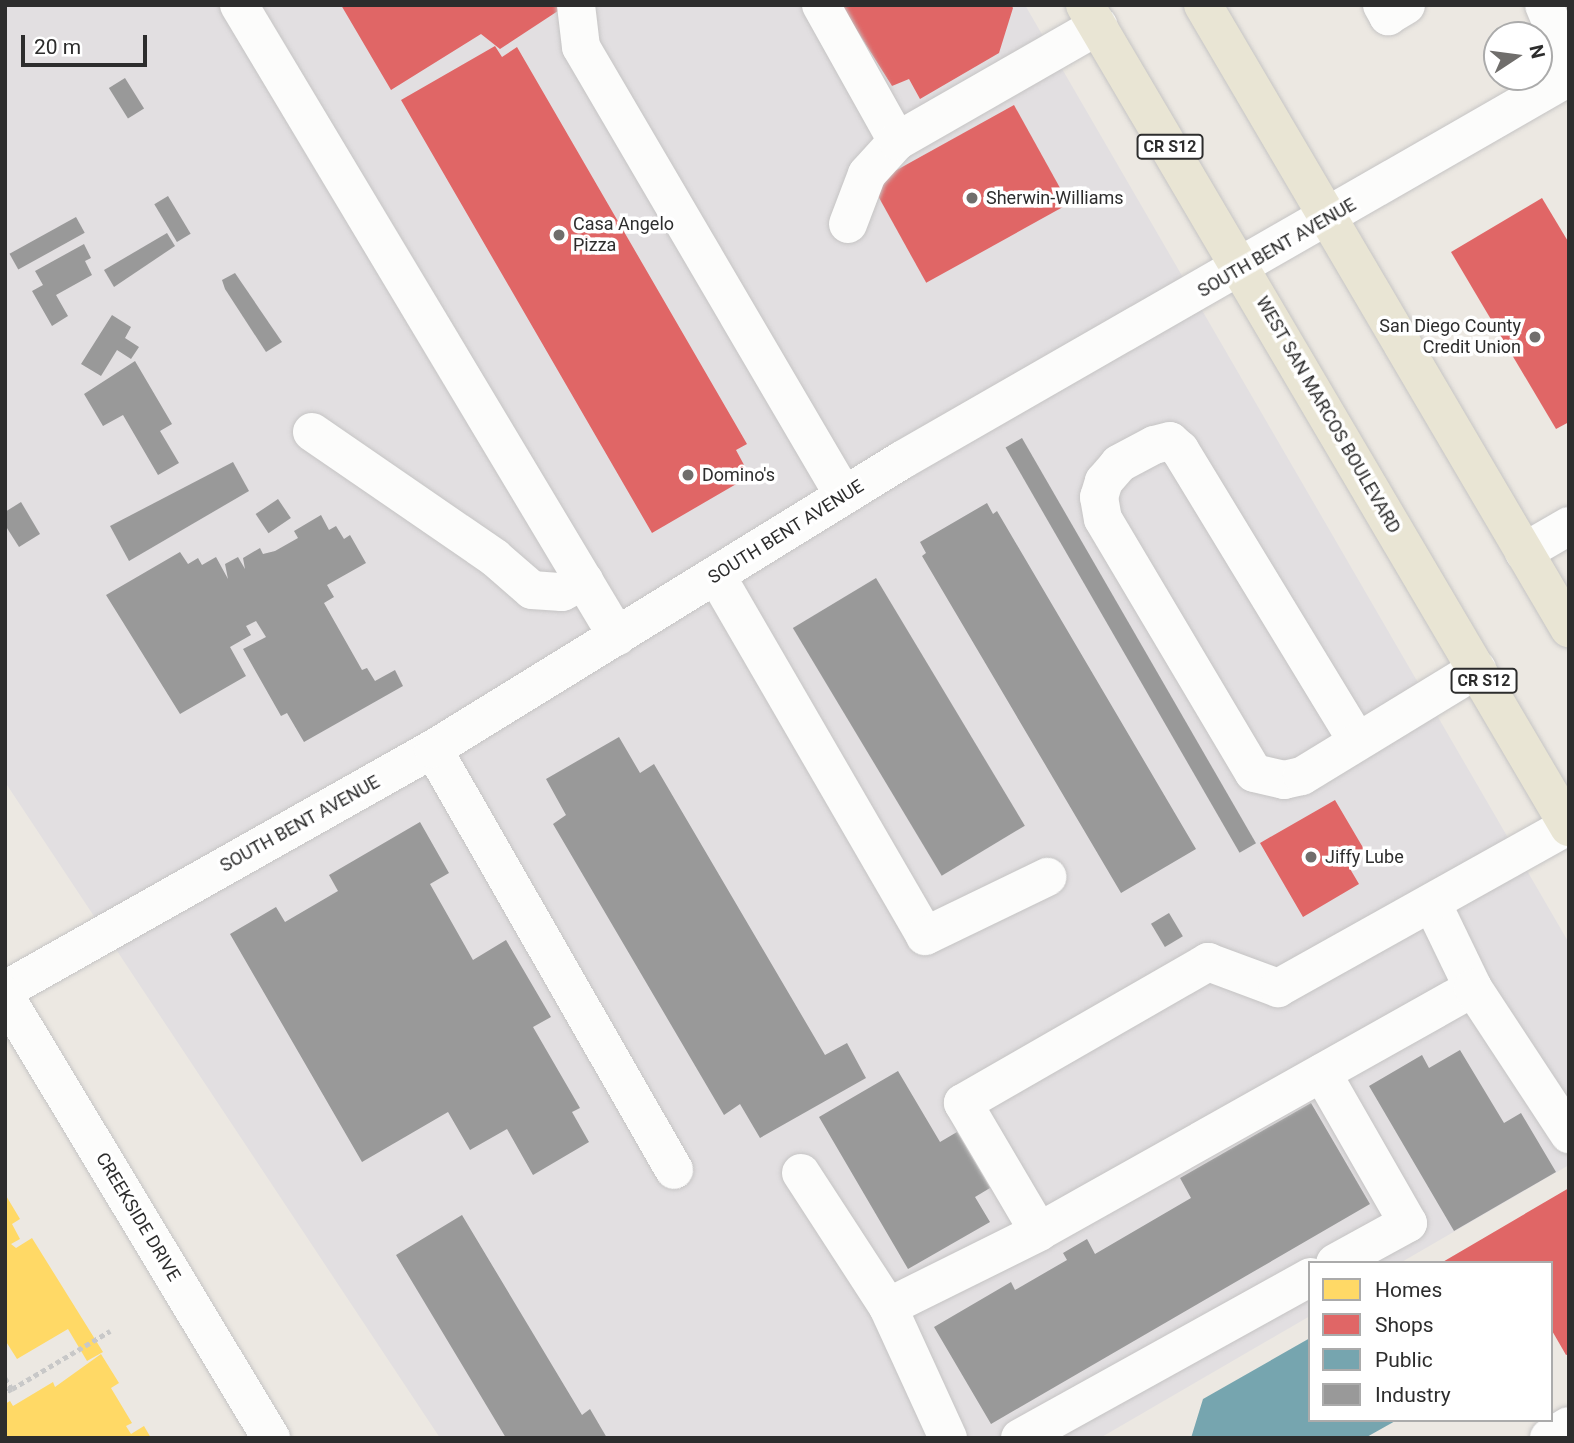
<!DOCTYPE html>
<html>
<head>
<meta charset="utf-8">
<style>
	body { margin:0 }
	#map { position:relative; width:1574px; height:1443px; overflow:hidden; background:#ece8e2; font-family:Roboto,sans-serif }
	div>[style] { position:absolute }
	.industrial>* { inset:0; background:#e2dfe1 }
	.homes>* { inset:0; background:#ffd966 }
	.shops>* { inset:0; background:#e06666; transform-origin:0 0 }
	.public>* { inset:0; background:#76a5af }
	.industry>* { inset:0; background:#999; transform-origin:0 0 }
	.path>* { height:4.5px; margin-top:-2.25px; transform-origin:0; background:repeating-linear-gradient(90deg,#c8c8c8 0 5px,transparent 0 8.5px) }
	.roads { filter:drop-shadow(0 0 2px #c5c4c4) drop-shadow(0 0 2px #c5c4c4) }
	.minor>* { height:38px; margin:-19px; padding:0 19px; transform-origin:19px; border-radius:19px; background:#fcfcfb }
	.major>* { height:38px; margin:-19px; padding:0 19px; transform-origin:19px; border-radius:19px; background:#e9e5d4 }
	.dots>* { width:19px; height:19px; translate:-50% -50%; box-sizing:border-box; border:4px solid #fff; border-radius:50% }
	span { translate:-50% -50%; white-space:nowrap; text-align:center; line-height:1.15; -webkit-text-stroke:7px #fff; paint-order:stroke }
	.shield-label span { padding:2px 5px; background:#fff; border:2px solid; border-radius:5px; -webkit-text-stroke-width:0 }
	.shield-label { font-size:16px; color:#2d2d2d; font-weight:700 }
	.poi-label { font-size:18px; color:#2d2d2d }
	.left { translate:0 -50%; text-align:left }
	.right { translate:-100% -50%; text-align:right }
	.street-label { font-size:18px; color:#2d2d2d }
	.frame { position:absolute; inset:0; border:7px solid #2d2d2d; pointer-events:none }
	.legend { position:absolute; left:1308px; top:1261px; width:245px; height:161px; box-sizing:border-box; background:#fff; border:2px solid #ababab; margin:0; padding:9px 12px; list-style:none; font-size:21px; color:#2d2d2d }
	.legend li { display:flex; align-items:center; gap:14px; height:35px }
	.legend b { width:35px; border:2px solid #ababab }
	.north { position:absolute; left:1483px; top:21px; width:70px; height:70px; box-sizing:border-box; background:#fff; border:2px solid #ababab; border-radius:50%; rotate:77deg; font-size:19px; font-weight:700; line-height:28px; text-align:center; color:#2d2d2d }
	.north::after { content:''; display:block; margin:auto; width:24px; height:32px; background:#706e6c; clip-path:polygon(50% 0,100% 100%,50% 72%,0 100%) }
	.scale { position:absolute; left:21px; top:35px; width:126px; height:32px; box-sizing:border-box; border:4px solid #2d2d2d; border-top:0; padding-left:9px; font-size:21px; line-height:24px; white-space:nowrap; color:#2d2d2d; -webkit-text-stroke:5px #fff; paint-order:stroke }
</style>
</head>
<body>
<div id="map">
	<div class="industrial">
		<div style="clip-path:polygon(5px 5px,1025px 5px,1569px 943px,1569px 1165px,1400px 1263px,1310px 1263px,1310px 1316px,1100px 1438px,440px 1438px,5px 782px)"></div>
	</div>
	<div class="homes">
		<div style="clip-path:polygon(5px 1194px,20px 1219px,12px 1224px,20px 1239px,11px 1244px,16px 1248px,32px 1238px,103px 1352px,87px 1361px,68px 1329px,17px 1359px,5px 1340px)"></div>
		<div style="clip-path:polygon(101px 1354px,119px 1383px,111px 1388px,132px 1423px,126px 1426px,131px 1434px,144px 1426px,151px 1438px,5px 1438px,5px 1404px,10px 1401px,13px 1406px,53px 1382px,55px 1387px)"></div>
	</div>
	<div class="shops">
		<div style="clip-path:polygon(341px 5px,567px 5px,500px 49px,481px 34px,391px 90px)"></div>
		<div style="clip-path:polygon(841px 5px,1011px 5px,1013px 8px,999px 53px,920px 99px,909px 79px,892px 86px)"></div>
		<div style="clip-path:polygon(495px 46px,502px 57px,517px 47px,747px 444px,736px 450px,750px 476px,652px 533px,401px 100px)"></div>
		<div style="left:1014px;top:105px;width:113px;height:163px;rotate:61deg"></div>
		<div style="clip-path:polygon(1542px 198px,1569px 243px,1569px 422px,1556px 429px,1451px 252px)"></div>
		<div style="clip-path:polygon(1335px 800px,1365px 851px,1346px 862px,1359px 884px,1303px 917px,1260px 843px)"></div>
		<div style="clip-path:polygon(1569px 1188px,1569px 1354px,1566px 1355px,1551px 1329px,1551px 1263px,1441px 1263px)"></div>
	</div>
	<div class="public">
		<div style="clip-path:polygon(1310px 1338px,1310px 1420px,1397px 1420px,1365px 1438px,1191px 1438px,1203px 1399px)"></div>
	</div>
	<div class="industry">
		<div style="left:125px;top:78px;width:36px;height:19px;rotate:58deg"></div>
		<div style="left:168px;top:196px;width:44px;height:16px;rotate:59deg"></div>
		<div style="left:76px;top:217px;width:18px;height:76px;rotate:61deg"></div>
		<div style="clip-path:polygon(167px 233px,175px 246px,114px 287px,104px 270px)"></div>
		<div style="clip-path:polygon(84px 244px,91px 258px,85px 261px,92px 275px,56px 295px,68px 316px,52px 326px,32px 291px,43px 285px,35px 271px)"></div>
		<div style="clip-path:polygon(235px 273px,282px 342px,266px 352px,225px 289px,222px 280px)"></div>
		<div style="clip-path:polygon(112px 315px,131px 327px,125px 338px,139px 347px,131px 359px,117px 350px,101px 376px,81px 364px)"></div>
		<div style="clip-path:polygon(135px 361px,172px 424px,160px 431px,179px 463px,158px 475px,123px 415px,103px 426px,84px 394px)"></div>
		<div style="left:1022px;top:438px;width:468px;height:19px;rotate:60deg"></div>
		<div style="clip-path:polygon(233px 462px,249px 491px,129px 561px,110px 526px)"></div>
		<div style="left:278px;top:499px;width:23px;height:27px;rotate:56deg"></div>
		<div style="clip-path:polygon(21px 502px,40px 534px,19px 547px,5px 525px,5px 512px)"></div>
		<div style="clip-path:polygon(987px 503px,993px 514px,997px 511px,1196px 849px,1121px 893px,922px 556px,926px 553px,920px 542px)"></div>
		<div style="clip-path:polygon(321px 515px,329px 530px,336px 526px,344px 539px,350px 535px,366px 563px,327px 585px,334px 597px,324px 603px,362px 670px,367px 668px,375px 681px,395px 670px,403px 686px,304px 742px,287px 713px,281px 716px,243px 649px,266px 637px,256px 621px,246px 626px,251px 635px,230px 647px,246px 676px,180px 714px,106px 595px,180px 552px,188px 564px,198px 558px,202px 565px,216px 557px,228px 579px,225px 564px,238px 557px,245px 569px,243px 558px,260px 548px,263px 554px,275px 551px,298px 538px,294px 531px)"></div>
		<div style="left:876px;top:578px;width:289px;height:97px;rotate:59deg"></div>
		<div style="clip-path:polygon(619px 737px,640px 773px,654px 764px,825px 1055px,847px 1043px,866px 1078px,760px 1138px,740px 1104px,724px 1115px,553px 824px,566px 815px,546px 779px)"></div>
		<div style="clip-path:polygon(420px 822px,449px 873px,430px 884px,473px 960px,506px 940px,551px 1017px,533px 1027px,580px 1108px,572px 1112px,589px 1142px,533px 1175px,507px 1129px,470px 1150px,448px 1112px,362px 1162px,230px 934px,276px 907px,285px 922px,338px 891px,329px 875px)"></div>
		<div style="left:1169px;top:913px;width:27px;height:21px;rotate:59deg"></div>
		<div style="clip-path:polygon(1460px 1050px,1504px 1123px,1521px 1113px,1556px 1172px,1454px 1231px,1369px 1086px,1422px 1055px,1429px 1068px)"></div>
		<div style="clip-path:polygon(898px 1071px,940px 1142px,957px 1132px,990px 1188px,975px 1197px,990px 1222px,908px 1269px,819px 1117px)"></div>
		<div style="clip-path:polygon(1311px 1103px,1370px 1204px,991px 1424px,934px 1327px,1011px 1282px,1015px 1290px,1067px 1260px,1063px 1253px,1087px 1239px,1095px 1254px,1191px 1198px,1180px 1178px)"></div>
		<div style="clip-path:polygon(462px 1215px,582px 1415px,590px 1409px,607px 1438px,506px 1438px,396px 1255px)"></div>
	</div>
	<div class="path">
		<div style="left:5px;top:1378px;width:13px;rotate:58deg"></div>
		<div style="left:12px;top:1389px;width:8px;rotate:150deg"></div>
		<div style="left:12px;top:1389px;width:114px;rotate:-30.6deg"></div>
	</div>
	<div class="roads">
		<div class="minor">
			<div style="left:239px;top:5px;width:736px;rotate:59.08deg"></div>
			<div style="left:576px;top:5px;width:42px;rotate:83.2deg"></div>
			<div style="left:581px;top:47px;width:520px;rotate:59.64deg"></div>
			<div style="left:821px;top:5px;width:156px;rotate:60.8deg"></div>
			<div style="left:1382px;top:5px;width:13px;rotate:61deg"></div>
			<div style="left:1388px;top:16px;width:21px;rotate:-31deg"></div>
			<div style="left:1544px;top:5px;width:65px;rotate:67.4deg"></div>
			<div style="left:848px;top:224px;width:53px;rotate:-69.2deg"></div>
			<div style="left:867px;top:174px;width:45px;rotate:-47.7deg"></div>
			<div style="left:897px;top:141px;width:232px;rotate:-29.8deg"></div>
			<div style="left:312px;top:432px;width:222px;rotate:34.5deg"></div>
			<div style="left:495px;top:558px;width:49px;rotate:40.9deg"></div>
			<div style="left:532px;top:590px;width:30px;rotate:4deg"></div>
			<div style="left:562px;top:592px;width:25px;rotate:-27deg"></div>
			<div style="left:1524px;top:552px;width:52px;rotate:-30deg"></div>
			<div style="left:716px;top:575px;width:417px;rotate:59.9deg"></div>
			<div style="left:925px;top:936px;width:136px;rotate:-25.8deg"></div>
			<div style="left:1357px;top:741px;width:341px;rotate:-121.3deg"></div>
			<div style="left:1180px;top:450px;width:13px;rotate:-138deg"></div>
			<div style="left:1170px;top:441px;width:16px;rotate:166deg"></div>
			<div style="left:1154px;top:445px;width:40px;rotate:152deg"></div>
			<div style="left:1119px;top:464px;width:23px;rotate:131deg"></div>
			<div style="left:1104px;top:481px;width:17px;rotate:107deg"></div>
			<div style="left:1099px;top:497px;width:22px;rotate:80deg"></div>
			<div style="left:1103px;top:519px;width:295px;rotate:59.3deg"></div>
			<div style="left:1254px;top:773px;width:31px;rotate:13deg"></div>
			<div style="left:1284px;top:780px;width:18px;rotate:-13deg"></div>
			<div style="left:1302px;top:776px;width:205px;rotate:-31.4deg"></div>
			<div style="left:433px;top:749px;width:485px;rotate:60.2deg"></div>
			<div style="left:1432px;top:903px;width:94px;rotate:64.2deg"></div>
			<div style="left:1473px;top:988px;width:498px;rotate:150.7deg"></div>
			<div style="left:1039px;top:1232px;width:150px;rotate:-120.5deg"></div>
			<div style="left:963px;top:1103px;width:283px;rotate:-29.9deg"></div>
			<div style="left:1208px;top:962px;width:75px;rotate:20.4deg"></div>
			<div style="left:1278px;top:988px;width:332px;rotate:-29.2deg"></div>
			<div style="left:1473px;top:988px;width:175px;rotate:56.7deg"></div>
			<div style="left:5px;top:990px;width:491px;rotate:-29.4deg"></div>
			<div style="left:433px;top:749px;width:551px;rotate:-31.64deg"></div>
			<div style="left:902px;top:460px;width:769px;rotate:-29.86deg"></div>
			<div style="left:5px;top:996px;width:516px;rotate:58.96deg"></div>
			<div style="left:1322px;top:1073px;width:173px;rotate:60.2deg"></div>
			<div style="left:1408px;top:1223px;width:83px;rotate:151.3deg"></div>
			<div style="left:801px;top:1173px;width:160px;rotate:57deg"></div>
			<div style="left:888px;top:1307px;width:169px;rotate:-26.4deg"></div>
			<div style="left:888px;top:1307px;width:144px;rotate:65.4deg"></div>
			<div style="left:1020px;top:1438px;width:332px;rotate:-29deg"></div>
			<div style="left:1549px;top:1438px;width:23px;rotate:-31deg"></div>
		</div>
		<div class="major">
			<div style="left:1085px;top:5px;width:954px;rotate:59.51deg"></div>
			<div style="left:1203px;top:5px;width:723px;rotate:59.57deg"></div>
		</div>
	</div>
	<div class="dots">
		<div style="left:972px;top:198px;background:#706e6c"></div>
		<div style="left:559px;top:235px;background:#706e6c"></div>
		<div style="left:1535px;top:337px;background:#706e6c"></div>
		<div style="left:688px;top:475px;background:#706e6c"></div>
		<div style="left:1311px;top:857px;background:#706e6c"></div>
	</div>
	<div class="shield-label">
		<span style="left:1170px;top:147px">CR S12</span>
		<span style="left:1484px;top:681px">CR S12</span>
	</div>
	<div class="poi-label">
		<span class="left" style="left:986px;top:198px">Sherwin-Williams</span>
		<span class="left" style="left:573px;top:235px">Casa Angelo<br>Pizza</span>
		<span class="right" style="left:1521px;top:337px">San Diego County<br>Credit Union</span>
		<span class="left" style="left:702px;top:475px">Domino's</span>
		<span class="left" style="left:1325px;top:857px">Jiffy Lube</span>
	</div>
	<div class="street-label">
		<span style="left:1277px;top:248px;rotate:-30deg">SOUTH BENT AVENUE</span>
		<span style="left:1328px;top:415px;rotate:60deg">WEST SAN MARCOS BOULEVARD</span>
		<span style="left:786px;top:532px;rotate:-32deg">SOUTH BENT AVENUE</span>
		<span style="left:300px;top:824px;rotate:-29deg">SOUTH BENT AVENUE</span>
		<span style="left:138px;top:1217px;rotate:59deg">CREEKSIDE DRIVE</span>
	</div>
	<div class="frame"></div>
	<ul class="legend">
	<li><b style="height:19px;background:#ffd966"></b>Homes</li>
	<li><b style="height:19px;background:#e06666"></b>Shops</li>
	<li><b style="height:19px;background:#76a5af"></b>Public</li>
	<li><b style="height:19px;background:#999"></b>Industry</li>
	</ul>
	<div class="north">N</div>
	<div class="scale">20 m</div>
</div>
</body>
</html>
